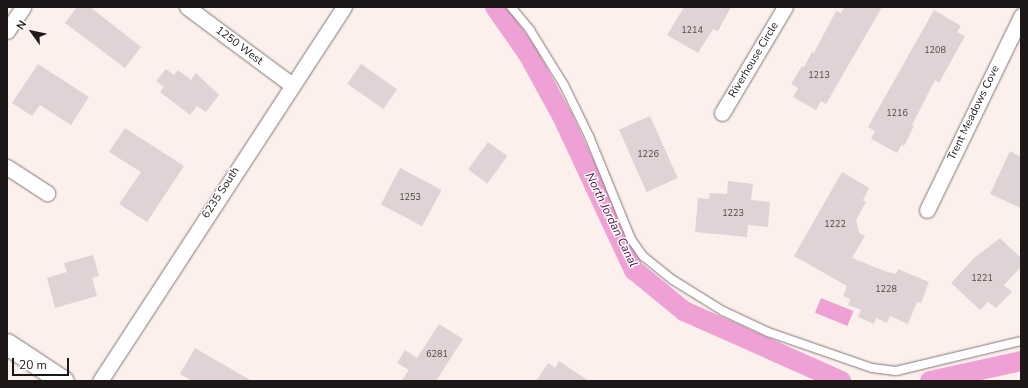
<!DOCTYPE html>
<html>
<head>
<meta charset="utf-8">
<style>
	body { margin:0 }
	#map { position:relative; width:1028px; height:388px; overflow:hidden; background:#fcf0ed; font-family:"Nunito Sans",sans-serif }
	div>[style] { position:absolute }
	.water>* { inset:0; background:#efa1d5; transform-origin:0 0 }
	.canal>* { height:20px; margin:-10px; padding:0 10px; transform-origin:10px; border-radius:10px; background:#efa1d5 }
	.building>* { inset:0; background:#dfd3d5; transform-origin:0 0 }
	.roads { filter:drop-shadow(0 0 1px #827774) drop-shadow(0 0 1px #827774) }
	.lane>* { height:8px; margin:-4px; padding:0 4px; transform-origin:4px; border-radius:4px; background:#fff }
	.street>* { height:15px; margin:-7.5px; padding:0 7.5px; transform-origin:7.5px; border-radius:7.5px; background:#fff }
	.secondary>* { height:21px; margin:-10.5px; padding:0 10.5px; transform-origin:10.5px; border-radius:10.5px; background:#fff }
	span { translate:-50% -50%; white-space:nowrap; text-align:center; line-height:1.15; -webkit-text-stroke:3px #fff; paint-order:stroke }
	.number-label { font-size:9px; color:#4e4746 }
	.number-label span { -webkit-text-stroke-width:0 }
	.street-label { font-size:11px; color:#1d1817 }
	.water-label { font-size:12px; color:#4c073d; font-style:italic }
	.frame { position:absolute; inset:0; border:8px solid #1d1817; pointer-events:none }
	.north { position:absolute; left:12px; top:12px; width:40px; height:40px; -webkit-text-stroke:3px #fff; paint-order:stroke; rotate:303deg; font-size:11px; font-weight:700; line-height:16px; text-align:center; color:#1d1817 }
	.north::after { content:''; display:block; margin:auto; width:14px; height:18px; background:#1d1817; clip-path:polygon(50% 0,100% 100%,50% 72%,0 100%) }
	.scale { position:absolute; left:12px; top:358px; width:57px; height:18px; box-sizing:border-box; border:2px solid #1d1817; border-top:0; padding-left:5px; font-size:12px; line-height:14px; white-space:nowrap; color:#1d1817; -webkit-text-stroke:3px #fff; paint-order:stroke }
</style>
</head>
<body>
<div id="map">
	<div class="water">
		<div style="left:821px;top:298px;width:35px;height:16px;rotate:22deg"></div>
	</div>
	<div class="canal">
		<div style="left:495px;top:7px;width:57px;rotate:54.9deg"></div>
		<div style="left:528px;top:54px;width:73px;rotate:61.3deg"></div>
		<div style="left:563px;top:118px;width:168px;rotate:65deg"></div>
		<div style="left:634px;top:270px;width:65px;rotate:39.4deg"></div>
		<div style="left:684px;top:311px;width:172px;rotate:24deg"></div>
		<div style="left:930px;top:381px;width:93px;rotate:-12.4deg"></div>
	</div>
	<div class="building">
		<div style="clip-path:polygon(77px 7px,90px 7px,141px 47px,125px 68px,65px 23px)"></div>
		<div style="clip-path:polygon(684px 7px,731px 7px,718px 31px,713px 29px,698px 53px,667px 35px)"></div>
		<div style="clip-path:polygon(844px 7px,882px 7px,826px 104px,821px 101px,816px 110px,793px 97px,798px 88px,791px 84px,802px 66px,804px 67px,812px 52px,814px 53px,836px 11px,841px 13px)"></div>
		<div style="clip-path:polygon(934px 10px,961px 26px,957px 32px,965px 36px,939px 83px,935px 80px,912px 125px,914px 126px,904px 146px,902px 144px,897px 153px,871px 139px,875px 131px,868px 127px)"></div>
		<div style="clip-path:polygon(38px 64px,89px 97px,71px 125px,40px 105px,32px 116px,12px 103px)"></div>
		<div style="left:361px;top:64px;width:44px;height:24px;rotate:35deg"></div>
		<div style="clip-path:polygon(166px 69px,174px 75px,178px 70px,191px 80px,196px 73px,219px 95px,206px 112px,197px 106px,190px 115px,160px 92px,164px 87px,156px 81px)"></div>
		<div style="left:650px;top:116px;width:68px;height:34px;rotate:66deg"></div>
		<div style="clip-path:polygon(125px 128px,184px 166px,147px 222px,119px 204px,141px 172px,109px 152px)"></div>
		<div style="left:488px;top:142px;width:24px;height:34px;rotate:36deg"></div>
		<div style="clip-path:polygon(1010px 151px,1021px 157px,1021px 208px,990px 194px)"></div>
		<div style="left:400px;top:168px;width:47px;height:41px;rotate:28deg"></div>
		<div style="clip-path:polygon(842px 172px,869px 188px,863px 200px,866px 202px,856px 220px,859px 233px,865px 236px,852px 258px,887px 272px,896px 274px,898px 269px,929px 282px,921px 303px,917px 302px,908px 324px,890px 316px,887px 323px,876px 318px,874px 324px,858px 317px,861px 310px,848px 305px,850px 299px,843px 296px,847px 286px,794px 256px)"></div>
		<div style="clip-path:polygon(728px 181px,753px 184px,751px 200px,770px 202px,768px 227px,748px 225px,747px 237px,695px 232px,698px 198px,709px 199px,710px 193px,727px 194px)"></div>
		<div style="clip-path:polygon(1000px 238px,1021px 258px,1021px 267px,1004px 285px,1012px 292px,996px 308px,988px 302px,980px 310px,951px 283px,974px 258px)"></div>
		<div style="clip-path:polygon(93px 255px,99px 276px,92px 278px,97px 296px,55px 308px,47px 278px,67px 272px,64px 263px)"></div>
		<div style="clip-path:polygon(439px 324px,463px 339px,436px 381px,401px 381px,409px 370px,397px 363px,405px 350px,417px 358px)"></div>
		<div style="clip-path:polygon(195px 348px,252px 381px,192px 381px,180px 374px)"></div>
		<div style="clip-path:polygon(559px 361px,589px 381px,536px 381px,548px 363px,555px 368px)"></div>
	</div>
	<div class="roads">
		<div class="lane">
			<div style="left:511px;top:7px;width:30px;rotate:50deg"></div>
			<div style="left:530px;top:30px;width:65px;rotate:58.3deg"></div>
			<div style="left:564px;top:85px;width:57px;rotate:63.9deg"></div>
			<div style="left:589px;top:136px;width:111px;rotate:67.8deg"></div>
			<div style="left:631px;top:239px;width:21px;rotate:55deg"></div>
			<div style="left:643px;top:256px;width:38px;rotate:39deg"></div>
			<div style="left:673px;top:280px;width:59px;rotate:31.8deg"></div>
			<div style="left:723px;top:311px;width:50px;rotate:25deg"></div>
			<div style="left:768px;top:332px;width:110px;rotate:19.1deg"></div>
			<div style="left:872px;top:368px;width:24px;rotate:7deg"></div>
			<div style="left:896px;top:371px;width:129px;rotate:-13.5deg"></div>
		</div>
		<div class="street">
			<div style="left:187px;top:7px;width:131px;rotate:36.6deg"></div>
			<div style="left:7px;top:31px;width:29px;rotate:-56deg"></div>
			<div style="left:722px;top:113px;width:123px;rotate:-59.3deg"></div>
			<div style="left:7px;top:167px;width:48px;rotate:33deg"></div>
			<div style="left:927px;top:210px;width:216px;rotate:-64.1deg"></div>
			<div style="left:100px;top:381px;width:447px;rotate:-56.9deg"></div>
		</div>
		<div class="secondary">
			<div style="left:7px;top:344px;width:67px;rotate:33.5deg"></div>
		</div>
	</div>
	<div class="number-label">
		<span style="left:692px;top:30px">1214</span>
		<span style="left:935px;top:50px">1208</span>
		<span style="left:819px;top:75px">1213</span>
		<span style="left:897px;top:113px">1216</span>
		<span style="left:648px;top:154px">1226</span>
		<span style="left:410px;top:197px">1253</span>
		<span style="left:733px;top:213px">1223</span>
		<span style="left:835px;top:224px">1222</span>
		<span style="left:982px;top:278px">1221</span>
		<span style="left:886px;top:289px">1228</span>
		<span style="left:437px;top:354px">6281</span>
	</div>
	<div class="street-label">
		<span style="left:239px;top:46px;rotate:37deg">1250 West</span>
		<span style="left:754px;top:60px;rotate:-59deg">Riverhouse Circle</span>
		<span style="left:974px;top:113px;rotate:-64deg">Trent Meadows Cove</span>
		<span style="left:221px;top:193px;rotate:-57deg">6235 South</span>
	</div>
	<div class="water-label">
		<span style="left:611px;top:220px;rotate:64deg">North Jordan Canal</span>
	</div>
	<div class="frame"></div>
	<div class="north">N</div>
	<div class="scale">20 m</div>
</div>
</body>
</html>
